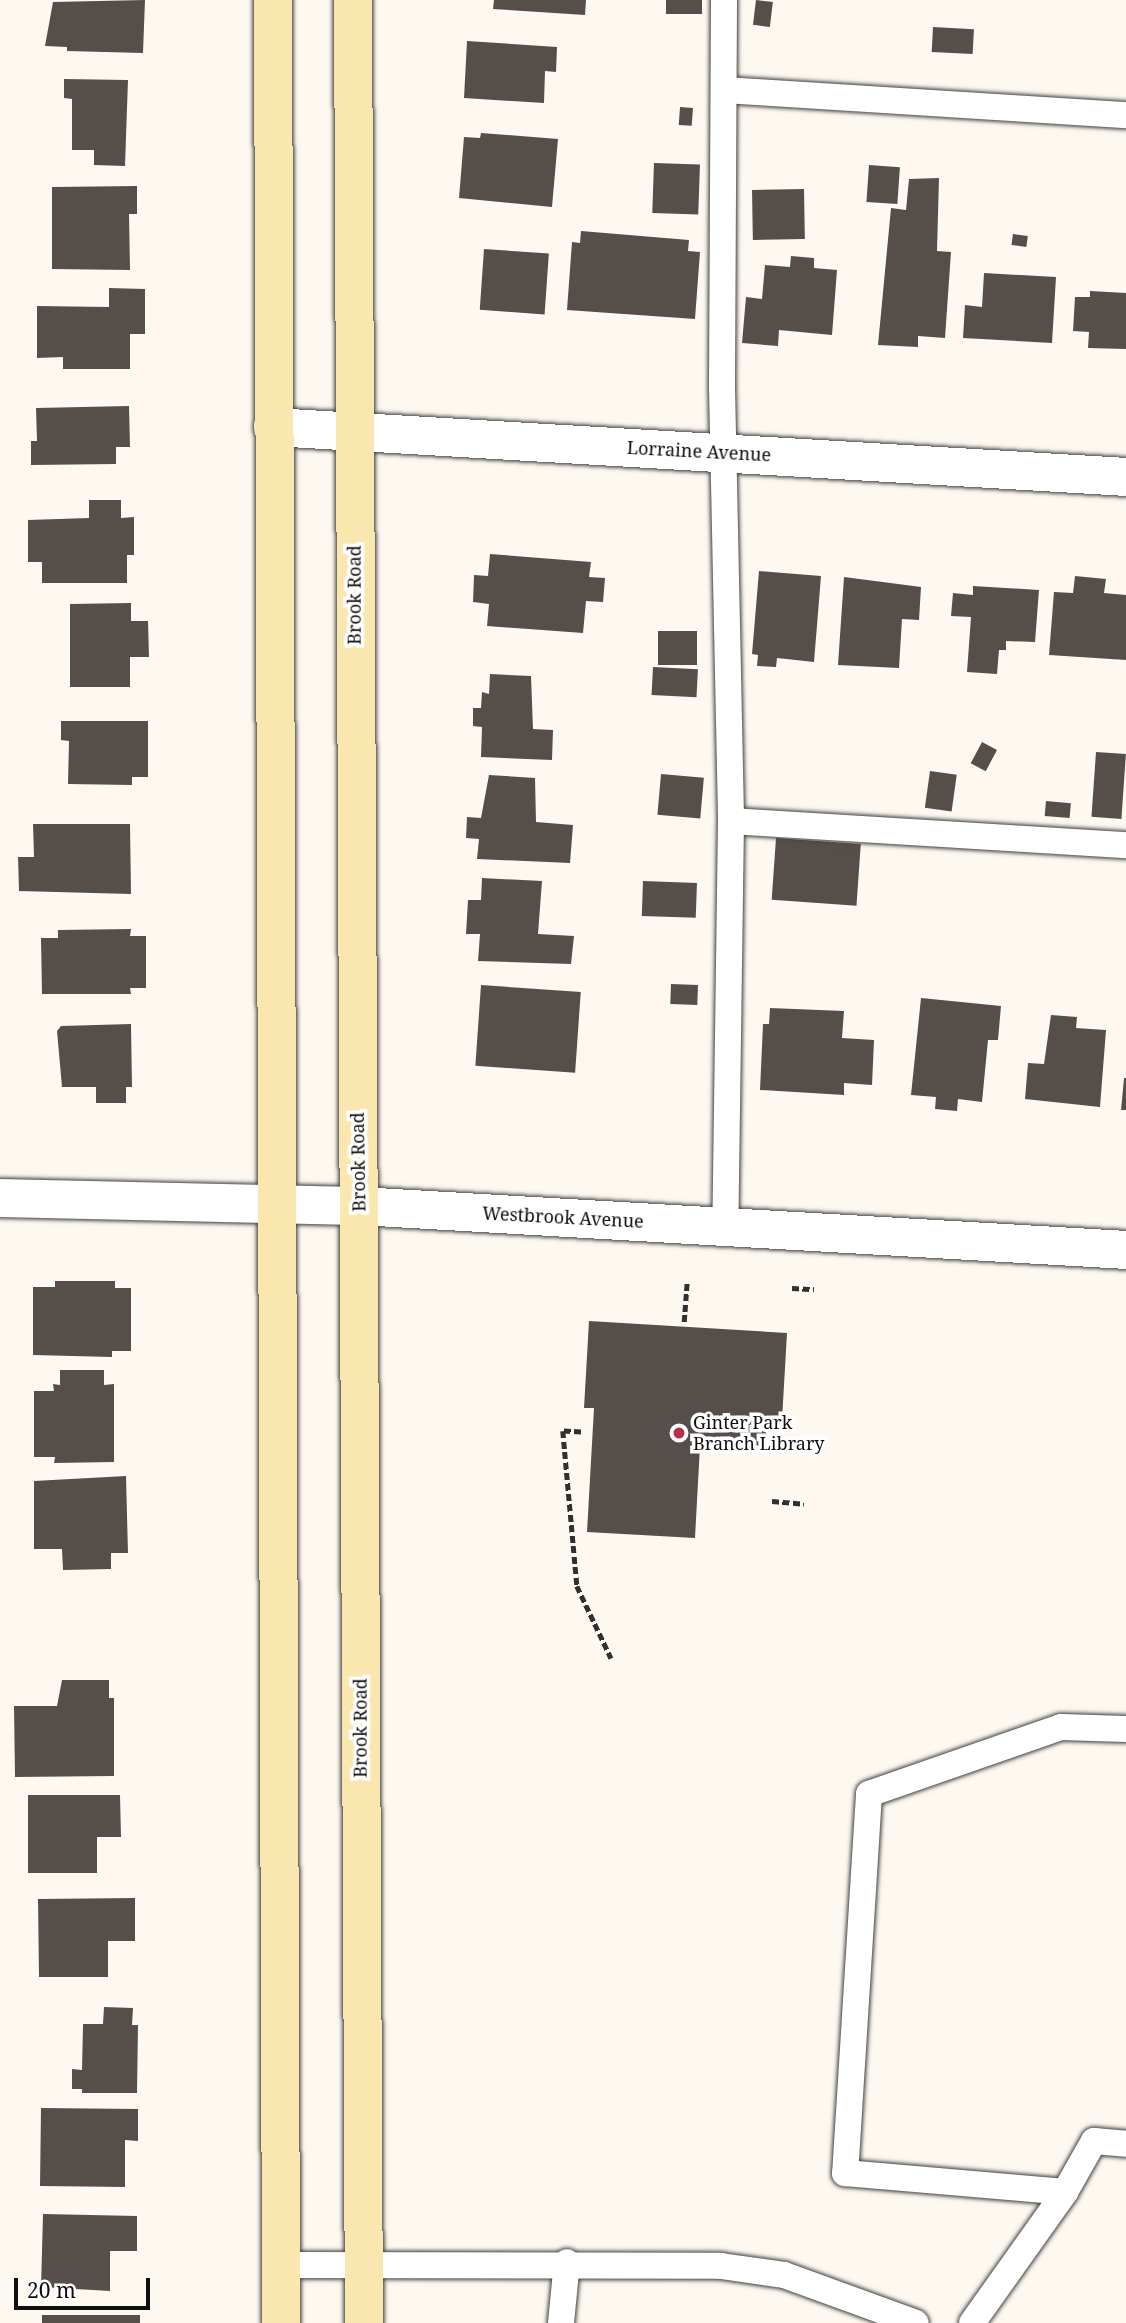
<!DOCTYPE html>
<html>
<head>
<meta charset="utf-8">
<style>
	body { margin:0 }
	#map { position:relative; width:1126px; height:2323px; overflow:hidden; background:#fef9f0; font-family:"Noto Serif",serif }
	div>[style] { position:absolute }
	.building>* { inset:0; background:#564e4b; transform-origin:0 0 }
	.path>* { height:4.5px; margin-top:-2.25px; transform-origin:0; background:repeating-linear-gradient(90deg,#303030 0 7px,transparent 0 10.5px) }
	.roads { filter:drop-shadow(0 0 2px #414141) drop-shadow(0 0 2px #414141) }
	.service>* { height:26px; margin:-13px; padding:0 13px; transform-origin:13px; border-radius:13px; background:#fff }
	.minor>* { height:38px; margin:-19px; padding:0 19px; transform-origin:19px; border-radius:19px; background:#fff }
	.tertiary>* { height:38px; margin:-19px; padding:0 19px; transform-origin:19px; border-radius:19px; background:#fff }
	.secondary>* { height:38px; margin:-19px; padding:0 19px; transform-origin:19px; border-radius:19px; background:#fae7b0 }
	.dots>* { width:19px; height:19px; translate:-50% -50%; box-sizing:border-box; border:4px solid #fff; border-radius:50% }
	span { translate:-50% -50%; white-space:nowrap; text-align:center; line-height:1.15; -webkit-text-stroke:7px #fff; paint-order:stroke }
	.street-label { font-size:18px; color:#0e0e0e }
	.poi-label { font-size:18px; color:#0e0e0e }
	.left { translate:0 -50%; text-align:left }
	.scale { position:absolute; left:14px; top:2278px; width:136px; height:32px; box-sizing:border-box; border:4px solid #0e0e0e; border-top:0; padding-left:9px; font-size:21px; line-height:24px; white-space:nowrap; color:#0e0e0e; -webkit-text-stroke:5px #fff; paint-order:stroke }
</style>
</head>
<body>
<div id="map">
	<div class="building">
		<div style="clip-path:polygon(145px 0,143px 53px,67px 51px,67px 47px,45px 46px,53px 2px)"></div>
		<div style="clip-path:polygon(494px 0,586px 0,585px 15px,493px 9px)"></div>
		<div style="left:666px;top:0;width:36px;height:14px"></div>
		<div style="left:756px;top:0;width:17px;height:25px;rotate:7deg"></div>
		<div style="left:933px;top:27px;width:41px;height:25px;rotate:3deg"></div>
		<div style="clip-path:polygon(467px 41px,557px 47px,556px 72px,545px 71px,544px 103px,464px 98px)"></div>
		<div style="clip-path:polygon(64px 79px,128px 80px,125px 166px,94px 165px,94px 150px,72px 150px,72px 99px,64px 98px)"></div>
		<div style="left:680px;top:107px;width:13px;height:18px;rotate:4deg"></div>
		<div style="clip-path:polygon(481px 133px,558px 139px,552px 207px,459px 198px,464px 137px,480px 138px)"></div>
		<div style="left:654px;top:163px;width:46px;height:50px;rotate:2deg"></div>
		<div style="left:869px;top:165px;width:31px;height:37px;rotate:4deg"></div>
		<div style="clip-path:polygon(939px 178px,937px 251px,951px 252px,945px 338px,918px 336px,918px 347px,878px 345px,891px 208px,906px 210px,909px 179px)"></div>
		<div style="clip-path:polygon(137px 186px,137px 214px,129px 214px,130px 270px,52px 269px,52px 187px)"></div>
		<div style="left:804px;top:189px;width:50px;height:52px;rotate:89deg"></div>
		<div style="clip-path:polygon(581px 231px,689px 240px,688px 251px,700px 252px,695px 319px,567px 310px,572px 242px,580px 243px)"></div>
		<div style="left:1013px;top:234px;width:15px;height:11px;rotate:8deg"></div>
		<div style="left:484px;top:249px;width:65px;height:61px;rotate:4deg"></div>
		<div style="clip-path:polygon(791px 256px,814px 258px,814px 268px,837px 270px,832px 335px,779px 330px,778px 346px,742px 343px,746px 297px,762px 299px,765px 265px,790px 267px)"></div>
		<div style="clip-path:polygon(984px 273px,1056px 277px,1052px 343px,963px 338px,965px 305px,982px 307px)"></div>
		<div style="clip-path:polygon(109px 288px,145px 289px,145px 334px,130px 334px,130px 369px,63px 369px,63px 357px,37px 358px,37px 306px,109px 307px)"></div>
		<div style="clip-path:polygon(1090px 291px,1126px 293px,1126px 349px,1088px 348px,1089px 332px,1073px 331px,1075px 297px,1090px 297px)"></div>
		<div style="clip-path:polygon(129px 406px,130px 447px,116px 447px,116px 464px,31px 465px,31px 441px,37px 441px,36px 408px)"></div>
		<div style="clip-path:polygon(89px 500px,121px 500px,121px 518px,134px 517px,134px 555px,127px 555px,127px 583px,42px 583px,42px 562px,28px 562px,28px 520px,89px 518px)"></div>
		<div style="clip-path:polygon(490px 554px,591px 562px,589px 577px,605px 578px,603px 602px,586px 601px,583px 633px,487px 626px,489px 604px,473px 602px,474px 575px,488px 576px)"></div>
		<div style="clip-path:polygon(759px 571px,821px 576px,814px 662px,777px 658px,776px 667px,757px 666px,758px 655px,752px 654px)"></div>
		<div style="clip-path:polygon(1075px 576px,1106px 579px,1104px 593px,1126px 595px,1126px 660px,1049px 655px,1054px 592px,1073px 593px)"></div>
		<div style="clip-path:polygon(844px 577px,921px 587px,919px 620px,902px 619px,899px 668px,838px 665px)"></div>
		<div style="clip-path:polygon(973px 586px,1039px 590px,1035px 642px,1006px 641px,1006px 650px,999px 650px,997px 674px,967px 672px,971px 617px,951px 616px,953px 593px,973px 595px)"></div>
		<div style="clip-path:polygon(131px 603px,131px 621px,148px 621px,149px 657px,130px 657px,130px 687px,70px 687px,70px 604px)"></div>
		<div style="left:658px;top:631px;width:39px;height:34px"></div>
		<div style="left:653px;top:667px;width:45px;height:28px;rotate:3deg"></div>
		<div style="clip-path:polygon(490px 674px,531px 676px,533px 729px,553px 730px,552px 760px,481px 757px,482px 727px,473px 726px,473px 708px,481px 708px,482px 692px,489px 694px)"></div>
		<div style="clip-path:polygon(61px 721px,148px 721px,148px 777px,132px 777px,132px 785px,68px 784px,69px 741px,61px 740px)"></div>
		<div style="left:982px;top:742px;width:17px;height:24px;rotate:28deg"></div>
		<div style="left:1096px;top:752px;width:30px;height:65px;rotate:4deg"></div>
		<div style="left:930px;top:771px;width:27px;height:37px;rotate:8deg"></div>
		<div style="left:661px;top:774px;width:43px;height:41px;rotate:5deg"></div>
		<div style="clip-path:polygon(489px 775px,535px 778px,536px 822px,573px 825px,570px 863px,477px 859px,479px 839px,466px 838px,467px 817px,481px 818px)"></div>
		<div style="left:1046px;top:801px;width:25px;height:15px;rotate:5deg"></div>
		<div style="clip-path:polygon(33px 824px,130px 824px,131px 894px,19px 891px,18px 857px,34px 857px)"></div>
		<div style="left:776px;top:838px;width:85px;height:62px;rotate:4deg"></div>
		<div style="clip-path:polygon(482px 878px,542px 881px,538px 934px,574px 936px,571px 964px,478px 961px,480px 934px,466px 934px,468px 900px,481px 900px)"></div>
		<div style="left:643px;top:881px;width:54px;height:35px;rotate:2deg"></div>
		<div style="clip-path:polygon(131px 929px,130px 936px,146px 936px,146px 988px,130px 988px,131px 994px,42px 994px,41px 938px,58px 938px,58px 930px)"></div>
		<div style="left:671px;top:984px;width:27px;height:20px;rotate:2deg"></div>
		<div style="left:481px;top:985px;width:100px;height:81px;rotate:4deg"></div>
		<div style="clip-path:polygon(921px 998px,1001px 1006px,998px 1040px,988px 1040px,982px 1102px,958px 1099px,957px 1111px,935px 1109px,936px 1097px,911px 1095px)"></div>
		<div style="clip-path:polygon(770px 1008px,844px 1011px,842px 1038px,874px 1040px,872px 1085px,844px 1083px,844px 1095px,760px 1090px,763px 1024px,769px 1024px)"></div>
		<div style="clip-path:polygon(1051px 1015px,1077px 1017px,1076px 1028px,1106px 1030px,1100px 1107px,1025px 1099px,1028px 1063px,1044px 1064px)"></div>
		<div style="clip-path:polygon(131px 1024px,132px 1087px,126px 1087px,126px 1103px,96px 1103px,96px 1087px,62px 1087px,57px 1031px,61px 1026px)"></div>
		<div style="clip-path:polygon(1124px 1078px,1126px 1078px,1126px 1110px,1121px 1110px)"></div>
		<div style="clip-path:polygon(55px 1281px,115px 1281px,115px 1288px,131px 1288px,131px 1351px,112px 1351px,112px 1357px,33px 1355px,33px 1287px,55px 1287px)"></div>
		<div style="clip-path:polygon(589px 1321px,787px 1333px,782px 1420px,767px 1420px,765px 1450px,700px 1446px,695px 1538px,587px 1532px,594px 1408px,584px 1408px)"></div>
		<div style="clip-path:polygon(60px 1370px,104px 1370px,104px 1385px,114px 1384px,114px 1462px,54px 1463px,55px 1457px,34px 1457px,34px 1391px,54px 1391px,53px 1384px,60px 1385px)"></div>
		<div style="clip-path:polygon(126px 1476px,128px 1553px,111px 1553px,111px 1569px,63px 1570px,62px 1549px,34px 1549px,34px 1481px)"></div>
		<div style="clip-path:polygon(62px 1680px,109px 1680px,109px 1698px,114px 1698px,114px 1776px,15px 1777px,14px 1706px,57px 1706px)"></div>
		<div style="clip-path:polygon(28px 1795px,120px 1795px,121px 1837px,97px 1837px,97px 1873px,28px 1873px)"></div>
		<div style="clip-path:polygon(135px 1898px,135px 1941px,108px 1941px,108px 1977px,39px 1977px,38px 1899px)"></div>
		<div style="clip-path:polygon(104px 2007px,133px 2008px,132px 2025px,138px 2025px,137px 2093px,82px 2093px,82px 2089px,72px 2089px,72px 2069px,82px 2070px,83px 2024px,103px 2024px)"></div>
		<div style="clip-path:polygon(41px 2108px,138px 2109px,138px 2141px,125px 2140px,125px 2187px,40px 2186px)"></div>
		<div style="clip-path:polygon(43px 2214px,137px 2216px,137px 2251px,110px 2251px,110px 2291px,41px 2287px)"></div>
		<div style="left:42px;top:2315px;width:98px;height:8px"></div>
	</div>
	<div class="path">
		<div style="left:792px;top:1288px;width:22px;rotate:3deg"></div>
		<div style="left:684px;top:1322px;width:41px;rotate:-85.8deg"></div>
		<div style="left:581px;top:1432px;width:18px;rotate:-177deg"></div>
		<div style="left:563px;top:1431px;width:156px;rotate:84.8deg"></div>
		<div style="left:577px;top:1586px;width:80px;rotate:64.7deg"></div>
		<div style="left:772px;top:1501px;width:32px;rotate:5deg"></div>
	</div>
	<div class="roads">
		<div class="service">
			<div style="left:724px;top:0;width:387px;rotate:90.3deg"></div>
			<div style="left:722px;top:387px;width:434px;rotate:88.8deg"></div>
			<div style="left:731px;top:821px;width:405px;rotate:90.8deg"></div>
			<div style="left:725px;top:90px;width:402px;rotate:3.6deg"></div>
			<div style="left:731px;top:821px;width:396px;rotate:3.5deg"></div>
			<div style="left:1126px;top:1729px;width:65px;rotate:-178.2deg"></div>
			<div style="left:1061px;top:1727px;width:203px;rotate:160.8deg"></div>
			<div style="left:869px;top:1794px;width:380px;rotate:93.6deg"></div>
			<div style="left:845px;top:2173px;width:221px;rotate:4.9deg"></div>
			<div style="left:1065px;top:2192px;width:59px;rotate:-60.4deg"></div>
			<div style="left:1094px;top:2141px;width:32px;rotate:5deg"></div>
			<div style="left:281px;top:2265px;width:440px;rotate:0.1deg"></div>
			<div style="left:721px;top:2266px;width:64px;rotate:8.1deg"></div>
			<div style="left:784px;top:2275px;width:140px;rotate:20deg"></div>
			<div style="left:561px;top:2323px;width:61px;rotate:-84.4deg"></div>
			<div style="left:972px;top:2323px;width:161px;rotate:-54.6deg"></div>
		</div>
		<div class="minor">
			<div style="left:273px;top:427px;width:854px;rotate:3.35deg"></div>
		</div>
		<div class="tertiary">
			<div style="left:0;top:1198px;width:359px;rotate:1.3deg"></div>
			<div style="left:359px;top:1206px;width:768px;rotate:3.28deg"></div>
		</div>
		<div class="secondary">
			<div style="left:273px;top:0;width:2323px;rotate:89.8deg"></div>
			<div style="left:353px;top:0;width:2323px;rotate:89.73deg"></div>
		</div>
	</div>
	<div class="dots">
		<div style="left:679px;top:1433px;background:#b52f48"></div>
	</div>
	<div class="street-label">
		<span style="left:699px;top:451px;rotate:3deg">Lorraine Avenue</span>
		<span style="left:354px;top:595px;rotate:-90deg">Brook Road</span>
		<span style="left:358px;top:1162px;rotate:-91deg">Brook Road</span>
		<span style="left:563px;top:1217px;rotate:3deg">Westbrook Avenue</span>
		<span style="left:360px;top:1728px;rotate:-90deg">Brook Road</span>
	</div>
	<div class="poi-label">
		<span class="left" style="left:693px;top:1433px">Ginter Park<br>Branch Library</span>
	</div>
	<div class="scale">20 m</div>
</div>
</body>
</html>
